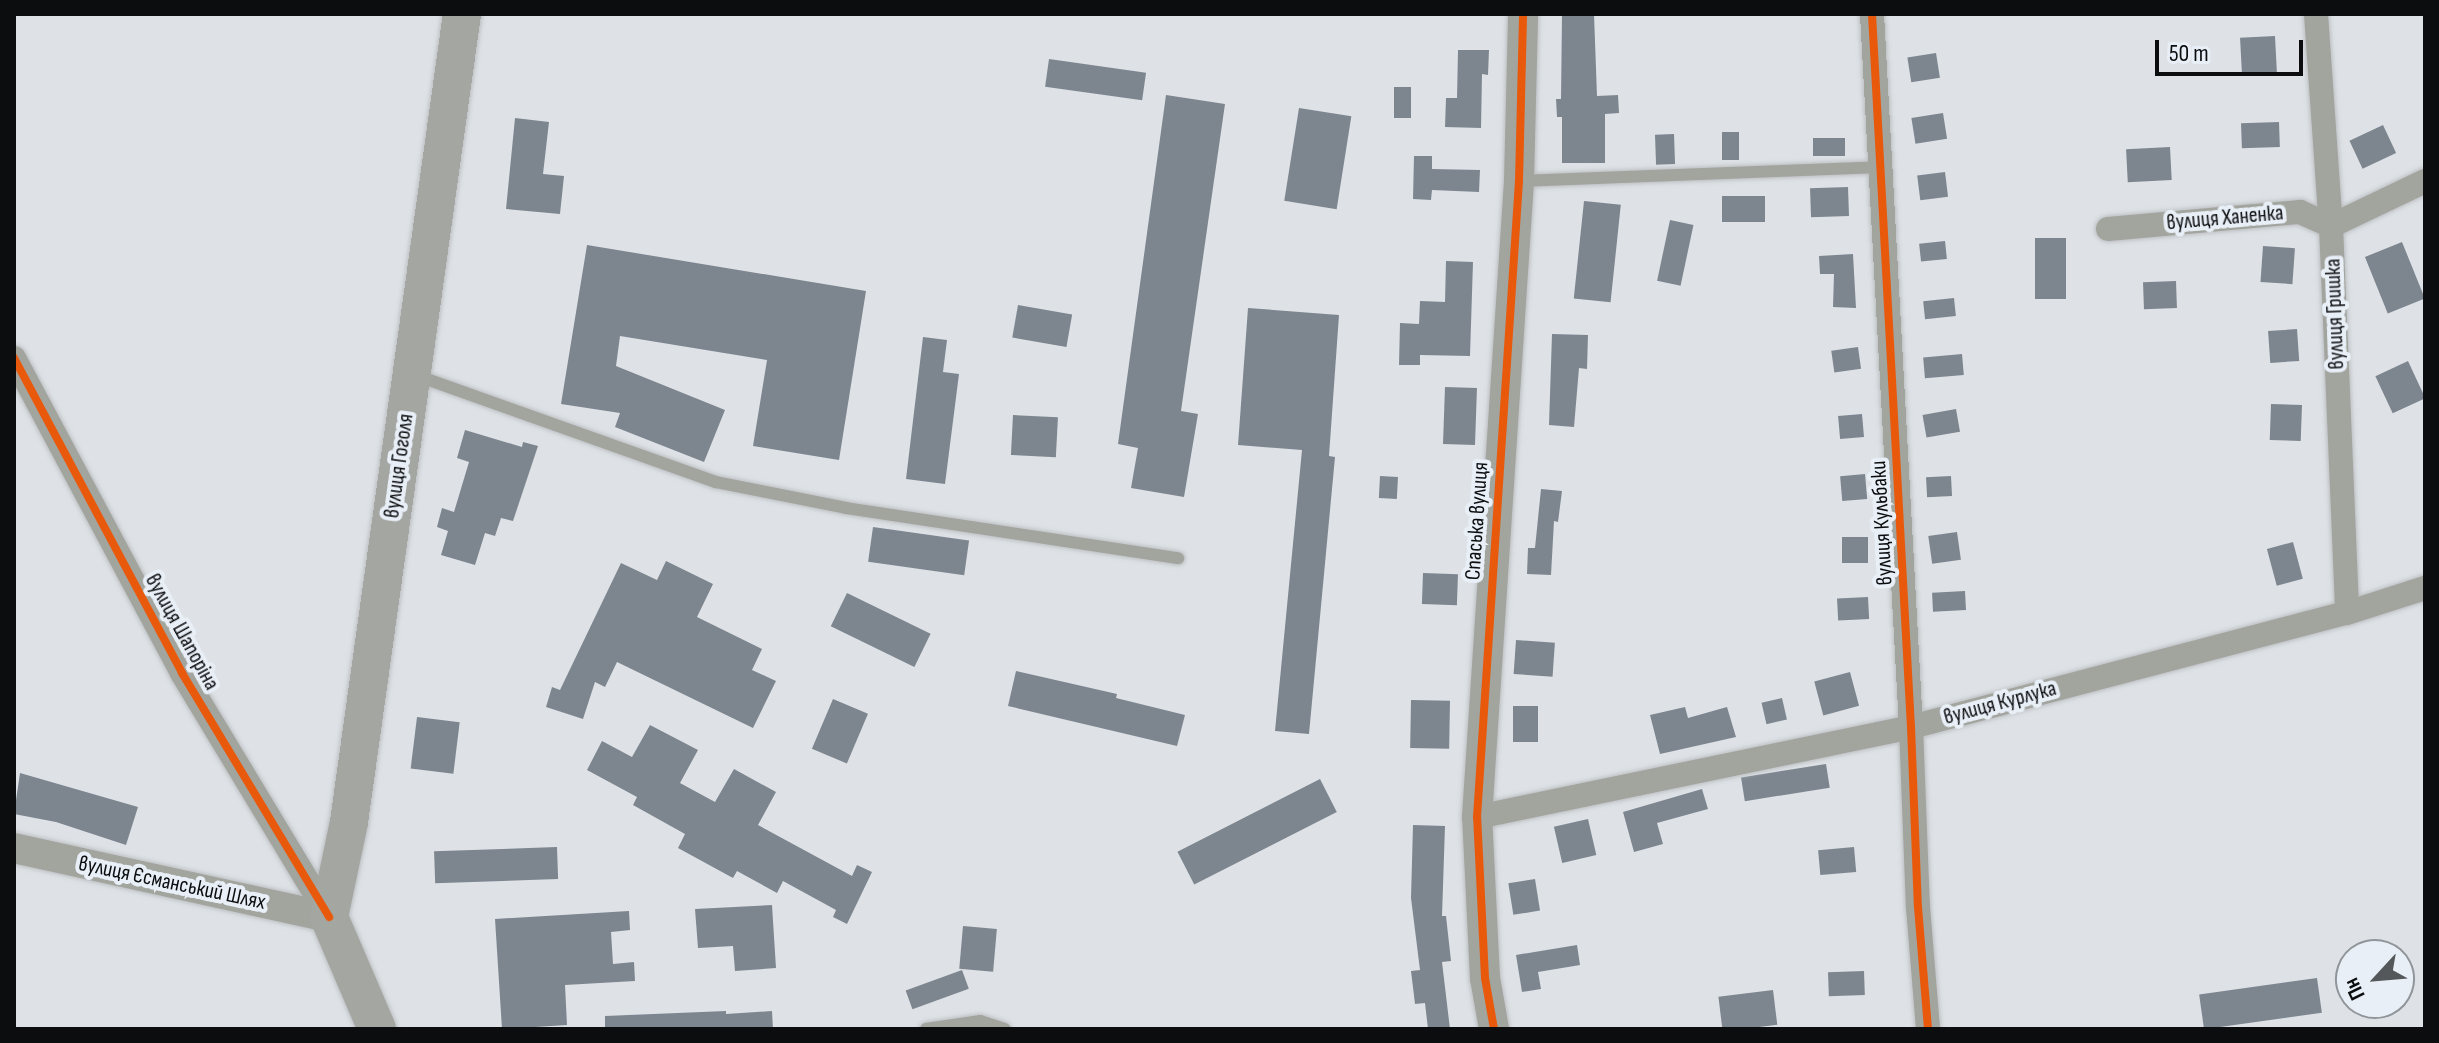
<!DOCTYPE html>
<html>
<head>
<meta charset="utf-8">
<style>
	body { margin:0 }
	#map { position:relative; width:2439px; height:1043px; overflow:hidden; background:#dee2e6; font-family:"Sofia Sans Condensed",sans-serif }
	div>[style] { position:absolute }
	.building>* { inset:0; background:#7d868f; transform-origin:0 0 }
	.roads { filter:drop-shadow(0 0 2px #bdc0c3) drop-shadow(0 0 2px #bdc0c3) }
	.service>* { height:12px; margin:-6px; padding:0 6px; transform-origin:6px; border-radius:6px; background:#a2a49e }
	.minor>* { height:24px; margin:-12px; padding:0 12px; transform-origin:12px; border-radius:12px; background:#a2a49e }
	.tertiary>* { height:30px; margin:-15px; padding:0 15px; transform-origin:15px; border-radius:15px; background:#a2a49e }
	.primary>* { height:38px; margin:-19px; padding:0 19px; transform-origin:19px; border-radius:19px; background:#a3a6a1 }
	.cycleway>* { height:8px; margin:-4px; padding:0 4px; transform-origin:4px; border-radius:4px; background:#e8590c }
	span { translate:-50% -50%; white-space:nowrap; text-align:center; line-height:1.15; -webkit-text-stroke:8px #e9eff7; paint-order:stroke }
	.street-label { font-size:22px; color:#0b0d0f }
	.frame { position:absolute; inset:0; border:16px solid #0b0d0f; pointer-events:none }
	.north { position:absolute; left:2335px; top:939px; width:80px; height:80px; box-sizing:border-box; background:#e9eff7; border:2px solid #90959a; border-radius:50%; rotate:244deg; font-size:22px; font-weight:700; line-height:32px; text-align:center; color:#0b0d0f }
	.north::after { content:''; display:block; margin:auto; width:28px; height:36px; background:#55585a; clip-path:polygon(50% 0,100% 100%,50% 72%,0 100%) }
	.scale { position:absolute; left:2155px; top:40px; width:148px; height:36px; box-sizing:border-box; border:4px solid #0b0d0f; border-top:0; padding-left:10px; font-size:24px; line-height:28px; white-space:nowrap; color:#0b0d0f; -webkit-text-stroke:6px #e9eff7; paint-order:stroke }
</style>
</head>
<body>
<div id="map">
	<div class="building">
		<div style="clip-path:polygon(1562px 14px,1594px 14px,1597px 96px,1618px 95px,1619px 113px,1605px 114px,1605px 163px,1562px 163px,1562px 117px,1557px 117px,1556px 99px,1561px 99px)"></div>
		<div style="left:2275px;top:36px;width:37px;height:35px;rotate:87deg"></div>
		<div style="clip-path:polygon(1458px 50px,1489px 50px,1488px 75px,1482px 74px,1481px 128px,1445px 127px,1446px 98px,1457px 98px)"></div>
		<div style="left:1936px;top:53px;width:25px;height:29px;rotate:81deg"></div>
		<div style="left:1049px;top:59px;width:98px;height:28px;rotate:8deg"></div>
		<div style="left:1394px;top:87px;width:17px;height:31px"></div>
		<div style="clip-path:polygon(1166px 95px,1225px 104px,1181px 411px,1198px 414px,1184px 497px,1131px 488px,1138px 448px,1118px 444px)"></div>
		<div style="left:1299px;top:108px;width:53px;height:94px;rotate:9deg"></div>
		<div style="left:1943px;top:113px;width:26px;height:32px;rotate:81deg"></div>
		<div style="clip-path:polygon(515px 118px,549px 122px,543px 174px,564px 176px,560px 214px,506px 209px)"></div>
		<div style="left:2279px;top:122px;width:25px;height:38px;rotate:88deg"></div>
		<div style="left:2383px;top:125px;width:31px;height:37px;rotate:65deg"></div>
		<div style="left:1722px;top:132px;width:17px;height:28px"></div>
		<div style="left:1674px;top:134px;width:30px;height:19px;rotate:88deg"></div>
		<div style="left:1845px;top:138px;width:18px;height:32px;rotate:90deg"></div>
		<div style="left:2170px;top:147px;width:33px;height:44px;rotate:87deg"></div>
		<div style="clip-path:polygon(1414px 156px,1432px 156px,1432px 169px,1480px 170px,1479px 192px,1432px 190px,1431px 200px,1413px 199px)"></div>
		<div style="left:1945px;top:172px;width:25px;height:28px;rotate:83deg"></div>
		<div style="left:1848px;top:187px;width:29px;height:38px;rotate:88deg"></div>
		<div style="left:1722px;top:196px;width:43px;height:26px"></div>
		<div style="left:1584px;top:201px;width:37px;height:98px;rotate:6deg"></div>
		<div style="left:1670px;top:220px;width:24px;height:62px;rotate:12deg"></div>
		<div style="left:2035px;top:238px;width:31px;height:61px"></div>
		<div style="left:1945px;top:241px;width:18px;height:26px;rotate:84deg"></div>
		<div style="left:2402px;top:242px;width:61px;height:40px;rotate:68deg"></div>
		<div style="clip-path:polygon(587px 245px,866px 291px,839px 460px,753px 446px,767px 360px,620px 336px,616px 366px,725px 410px,704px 462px,615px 427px,620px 413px,561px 404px)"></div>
		<div style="left:2263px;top:246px;width:32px;height:36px;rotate:4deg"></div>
		<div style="clip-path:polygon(1853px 254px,1856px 308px,1833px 307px,1834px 274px,1820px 274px,1819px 256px)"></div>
		<div style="clip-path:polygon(1446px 261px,1473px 262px,1470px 356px,1420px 355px,1420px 365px,1399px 365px,1400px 323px,1419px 324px,1420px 301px,1445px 302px)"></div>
		<div style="left:2176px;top:281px;width:27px;height:33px;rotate:88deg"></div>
		<div style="left:1954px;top:298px;width:18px;height:31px;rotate:84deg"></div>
		<div style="left:1018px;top:305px;width:55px;height:33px;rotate:10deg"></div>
		<div style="clip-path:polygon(1248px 308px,1339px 315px,1329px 456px,1335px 457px,1309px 734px,1275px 731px,1302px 450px,1238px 445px)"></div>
		<div style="left:2297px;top:329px;width:32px;height:29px;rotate:86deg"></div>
		<div style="clip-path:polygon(1552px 334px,1588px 335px,1587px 369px,1579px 368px,1574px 427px,1549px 425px)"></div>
		<div style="clip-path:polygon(923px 337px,947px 340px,943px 372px,959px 374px,945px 484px,906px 479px)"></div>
		<div style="left:1858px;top:347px;width:22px;height:27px;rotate:82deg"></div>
		<div style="left:1962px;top:354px;width:21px;height:39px;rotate:85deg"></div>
		<div style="left:2408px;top:361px;width:41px;height:36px;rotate:65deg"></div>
		<div style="left:1445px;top:387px;width:32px;height:57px;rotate:2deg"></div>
		<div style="left:2271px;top:404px;width:31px;height:36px;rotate:2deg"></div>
		<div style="left:1956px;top:409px;width:23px;height:34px;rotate:80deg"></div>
		<div style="left:1862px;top:414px;width:23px;height:24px;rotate:85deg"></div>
		<div style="left:1013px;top:415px;width:45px;height:40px;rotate:3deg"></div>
		<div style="clip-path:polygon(465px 430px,522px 447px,523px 442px,538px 446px,513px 521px,501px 518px,495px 536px,485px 533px,475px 565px,441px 555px,448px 531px,437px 527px,442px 508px,454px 512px,469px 462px,457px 458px)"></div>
		<div style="left:1865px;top:474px;width:25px;height:25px;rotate:85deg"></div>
		<div style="left:1380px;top:476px;width:18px;height:22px;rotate:3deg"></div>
		<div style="left:1951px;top:476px;width:20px;height:25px;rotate:87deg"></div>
		<div style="clip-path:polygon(1541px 489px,1562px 491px,1558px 522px,1554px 521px,1551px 575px,1527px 574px,1528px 548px,1535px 548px)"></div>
		<div style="left:873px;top:527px;width:97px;height:35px;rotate:8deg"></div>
		<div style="left:1957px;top:532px;width:28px;height:29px;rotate:82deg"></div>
		<div style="left:1868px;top:537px;width:26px;height:26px;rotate:90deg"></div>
		<div style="left:2293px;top:542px;width:38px;height:27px;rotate:75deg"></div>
		<div style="clip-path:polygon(666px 561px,713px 584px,697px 617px,762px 649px,752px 670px,776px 681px,753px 728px,617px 662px,605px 687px,595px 682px,583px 719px,546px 707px,552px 687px,560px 690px,621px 563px,657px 580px)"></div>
		<div style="left:1423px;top:573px;width:35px;height:31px;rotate:2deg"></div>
		<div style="left:1965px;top:591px;width:19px;height:33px;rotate:87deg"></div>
		<div style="left:847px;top:593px;width:93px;height:37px;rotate:26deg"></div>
		<div style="left:1868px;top:597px;width:22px;height:31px;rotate:87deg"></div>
		<div style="left:1516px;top:640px;width:39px;height:34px;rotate:4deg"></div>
		<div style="clip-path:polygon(1016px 671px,1117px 694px,1116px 698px,1185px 715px,1177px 746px,1008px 706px)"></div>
		<div style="left:1850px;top:672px;width:35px;height:37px;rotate:75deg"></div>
		<div style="left:1782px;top:698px;width:22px;height:21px;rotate:77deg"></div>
		<div style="left:833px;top:699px;width:38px;height:54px;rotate:23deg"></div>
		<div style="left:1411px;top:700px;width:39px;height:48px;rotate:1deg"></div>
		<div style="left:1513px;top:706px;width:25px;height:36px"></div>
		<div style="clip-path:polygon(1685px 707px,1688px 718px,1727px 707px,1736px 737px,1660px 754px,1650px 715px)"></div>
		<div style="left:417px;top:717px;width:43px;height:52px;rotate:7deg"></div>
		<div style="clip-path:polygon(650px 725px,698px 750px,680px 783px,715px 802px,734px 769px,776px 792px,758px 825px,852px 876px,857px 865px,872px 872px,847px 924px,833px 917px,836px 910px,783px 881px,777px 893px,737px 871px,733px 878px,678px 848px,685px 834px,633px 805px,637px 797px,587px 770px,602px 741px,632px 757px)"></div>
		<div style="left:1826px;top:764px;width:24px;height:86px;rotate:81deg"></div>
		<div style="clip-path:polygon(20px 773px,138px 807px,126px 845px,56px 822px,14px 814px)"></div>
		<div style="left:1320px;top:779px;width:37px;height:160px;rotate:63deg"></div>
		<div style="clip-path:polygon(1702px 789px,1708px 809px,1657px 823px,1663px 844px,1634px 852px,1623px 812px)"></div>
		<div style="left:1588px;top:819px;width:37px;height:35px;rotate:77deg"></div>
		<div style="clip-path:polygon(1413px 825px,1445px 826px,1442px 916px,1446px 916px,1451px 961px,1442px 962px,1450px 1029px,1428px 1029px,1425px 1003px,1415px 1004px,1411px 971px,1420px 970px,1411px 898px)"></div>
		<div style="left:557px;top:847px;width:32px;height:123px;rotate:88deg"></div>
		<div style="left:1854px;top:847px;width:25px;height:36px;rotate:85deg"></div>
		<div style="left:1535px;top:879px;width:32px;height:27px;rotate:81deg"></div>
		<div style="clip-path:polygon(772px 905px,776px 968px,735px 971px,733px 946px,698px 948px,695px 909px)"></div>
		<div style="clip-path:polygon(629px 911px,630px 930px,611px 932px,613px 964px,634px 962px,635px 981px,565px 985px,567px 1025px,502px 1029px,495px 919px)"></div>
		<div style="left:963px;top:926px;width:34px;height:43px;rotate:5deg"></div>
		<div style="clip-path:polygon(1577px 945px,1580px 965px,1538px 972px,1541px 989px,1522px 992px,1516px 955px)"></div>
		<div style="left:962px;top:970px;width:20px;height:60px;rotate:70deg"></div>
		<div style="left:1864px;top:971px;width:24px;height:36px;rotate:88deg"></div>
		<div style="left:2317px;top:978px;width:35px;height:119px;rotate:82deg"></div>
		<div style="left:1773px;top:990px;width:35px;height:55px;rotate:83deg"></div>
		<div style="clip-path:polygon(726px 1011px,726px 1014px,772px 1011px,773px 1029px,605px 1029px,605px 1016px)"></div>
	</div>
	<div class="roads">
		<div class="service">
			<div style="left:1519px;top:181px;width:362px;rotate:-2.2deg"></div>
			<div style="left:418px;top:376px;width:316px;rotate:19.6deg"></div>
			<div style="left:716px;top:482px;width:133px;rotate:11.3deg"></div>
			<div style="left:846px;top:508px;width:336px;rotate:8.6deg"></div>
			<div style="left:926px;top:1029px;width:55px;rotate:-8.4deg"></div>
			<div style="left:980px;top:1021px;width:26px;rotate:18deg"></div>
		</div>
		<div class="minor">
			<div style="left:1872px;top:14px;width:714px;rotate:86.87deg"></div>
			<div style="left:1911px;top:727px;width:180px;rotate:87.8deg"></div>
			<div style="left:1918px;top:907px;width:122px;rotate:85.3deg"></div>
			<div style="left:2316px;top:14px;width:213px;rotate:86deg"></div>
			<div style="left:2331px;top:226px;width:387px;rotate:87.6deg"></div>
			<div style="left:2108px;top:229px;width:193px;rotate:-5.1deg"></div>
			<div style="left:2300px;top:212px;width:34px;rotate:24deg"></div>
			<div style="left:2331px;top:226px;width:104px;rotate:-25.6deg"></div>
			<div style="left:14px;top:358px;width:357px;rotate:61.9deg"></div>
			<div style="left:182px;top:673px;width:285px;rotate:58.9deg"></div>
			<div style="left:1477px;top:817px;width:443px;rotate:-11.7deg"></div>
			<div style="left:1911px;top:727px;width:451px;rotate:-14.7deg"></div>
			<div style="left:2347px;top:613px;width:82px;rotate:-17.8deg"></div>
		</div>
		<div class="tertiary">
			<div style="left:14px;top:848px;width:322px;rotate:12.4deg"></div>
			<div style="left:1494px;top:1029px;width:52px;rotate:-100deg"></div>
			<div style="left:1485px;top:978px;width:161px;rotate:-92.8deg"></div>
			<div style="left:1477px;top:817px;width:637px;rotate:-86.22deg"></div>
			<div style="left:1519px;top:181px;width:167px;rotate:-88.6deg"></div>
		</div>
		<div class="primary">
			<div style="left:377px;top:1029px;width:122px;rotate:-113.2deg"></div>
			<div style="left:329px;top:917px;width:97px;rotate:-78.1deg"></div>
			<div style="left:349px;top:822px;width:816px;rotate:-82.04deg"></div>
		</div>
	</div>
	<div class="cycleway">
		<div style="left:1872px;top:14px;width:714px;rotate:86.87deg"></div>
		<div style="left:1911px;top:727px;width:180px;rotate:87.8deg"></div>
		<div style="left:1918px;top:907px;width:122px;rotate:85.3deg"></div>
		<div style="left:14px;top:358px;width:357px;rotate:61.9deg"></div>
		<div style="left:182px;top:673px;width:285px;rotate:58.9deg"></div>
		<div style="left:1494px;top:1029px;width:52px;rotate:-100deg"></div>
		<div style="left:1485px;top:978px;width:161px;rotate:-92.8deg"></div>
		<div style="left:1477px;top:817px;width:637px;rotate:-86.22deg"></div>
		<div style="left:1519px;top:181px;width:167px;rotate:-88.6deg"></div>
	</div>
	<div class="street-label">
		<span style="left:2225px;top:218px;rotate:-5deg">вулиця Ханенка</span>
		<span style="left:2335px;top:314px;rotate:-92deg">вулиця Гришка</span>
		<span style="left:399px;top:466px;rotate:-82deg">вулиця Гоголя</span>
		<span style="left:1477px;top:521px;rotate:-86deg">Спаська вулиця</span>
		<span style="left:1882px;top:523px;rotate:-93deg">вулиця Кульбаки</span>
		<span style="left:182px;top:632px;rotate:61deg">вулиця Шапоріна</span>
		<span style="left:2000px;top:703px;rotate:-15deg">вулиця Курлука</span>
		<span style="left:172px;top:883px;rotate:12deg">вулиця Єсманський Шлях</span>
	</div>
	<div class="frame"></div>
	<div class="north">Пн</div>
	<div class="scale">50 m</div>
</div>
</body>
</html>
